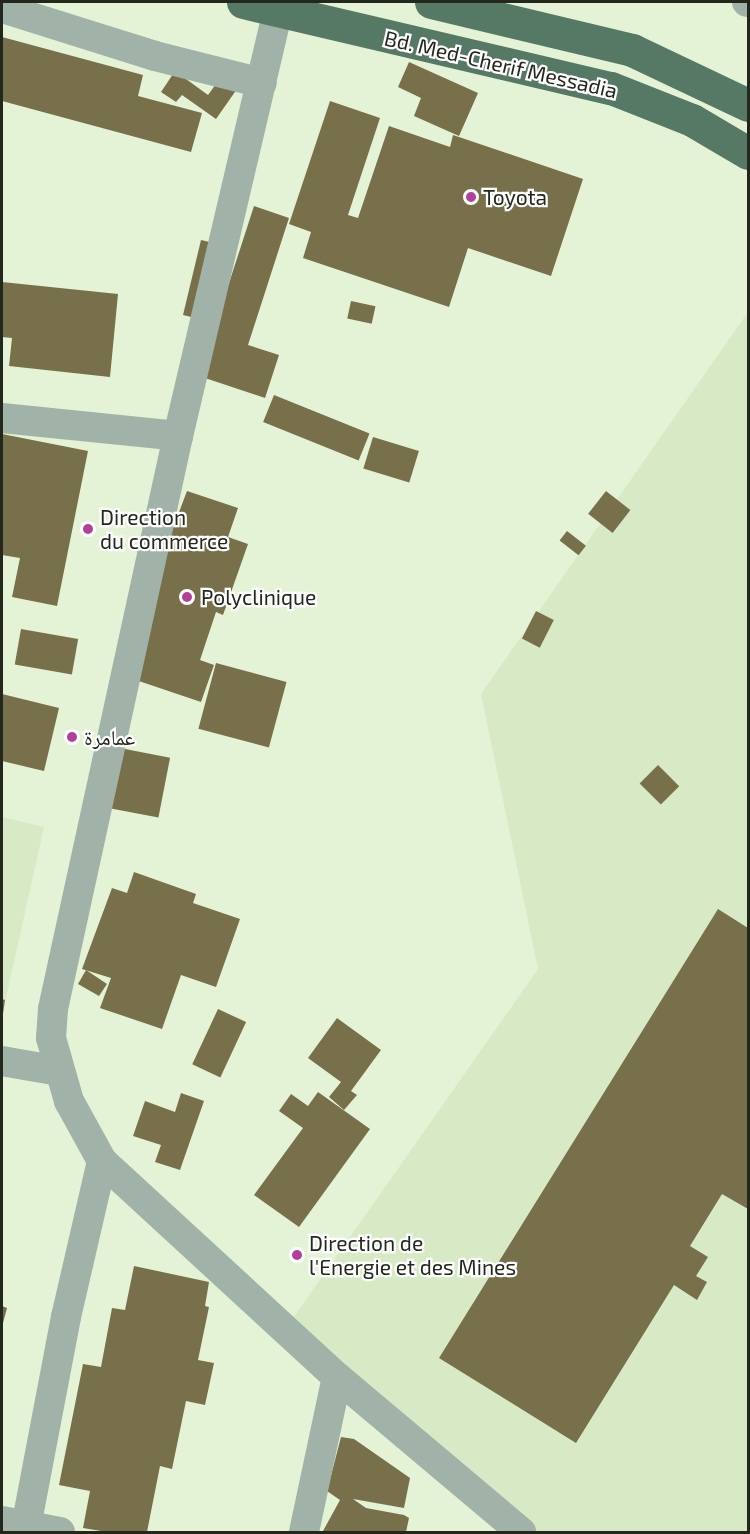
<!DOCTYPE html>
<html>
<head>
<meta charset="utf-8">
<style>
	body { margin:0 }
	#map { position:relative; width:750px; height:1534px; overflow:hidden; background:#e4f3d5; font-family:"Exo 2","Noto Naskh Arabic",sans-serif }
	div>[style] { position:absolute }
	.built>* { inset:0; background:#d8eac5 }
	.building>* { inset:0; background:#78704a; transform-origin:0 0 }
	.minor>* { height:30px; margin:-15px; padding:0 15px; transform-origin:15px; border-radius:15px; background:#a1b3a8 }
	.trunk>* { height:33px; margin:-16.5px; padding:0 16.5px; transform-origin:16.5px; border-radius:16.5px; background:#557964 }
	.dots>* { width:16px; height:16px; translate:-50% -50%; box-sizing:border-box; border:3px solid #fff; border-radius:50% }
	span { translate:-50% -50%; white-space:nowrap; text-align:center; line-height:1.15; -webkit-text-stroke:4.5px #fff; paint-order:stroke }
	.street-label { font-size:21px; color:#23281d }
	.poi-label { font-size:21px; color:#23281d }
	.left { translate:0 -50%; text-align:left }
	.frame { position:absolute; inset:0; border:3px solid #23281d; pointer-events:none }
</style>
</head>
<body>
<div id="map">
	<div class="built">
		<div style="clip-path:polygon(748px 312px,748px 1532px,536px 1532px,291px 1321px,538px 969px,481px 694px)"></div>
		<div style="clip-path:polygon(2px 817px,44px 827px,2px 1016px)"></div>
	</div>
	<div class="building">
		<div style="clip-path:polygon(2px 37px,143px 75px,138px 96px,202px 113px,191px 152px,2px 101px)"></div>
		<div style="clip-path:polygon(409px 62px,478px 93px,459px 136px,414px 116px,421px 98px,398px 87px)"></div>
		<div style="clip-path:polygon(175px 71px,208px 95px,221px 77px,237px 89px,216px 119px,182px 95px,176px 102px,161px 92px)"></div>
		<div style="clip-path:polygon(330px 101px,380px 118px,348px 215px,358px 218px,389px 126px,450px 147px,453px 135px,583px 179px,551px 276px,468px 248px,449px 307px,303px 258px,311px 232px,289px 224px)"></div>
		<div style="clip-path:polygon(254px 206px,289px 218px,248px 345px,279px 355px,265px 398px,199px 376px,216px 323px,183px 315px,201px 240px,235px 248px,220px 311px)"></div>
		<div style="clip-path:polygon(2px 282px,118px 294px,110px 377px,9px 366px,12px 338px,2px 337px)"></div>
		<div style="left:351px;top:301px;width:25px;height:18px;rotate:12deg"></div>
		<div style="left:274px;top:395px;width:103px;height:29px;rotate:22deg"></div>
		<div style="clip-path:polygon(2px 434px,88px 451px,57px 606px,12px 597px,20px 558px,2px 555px)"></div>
		<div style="left:373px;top:437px;width:48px;height:33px;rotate:17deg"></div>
		<div style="clip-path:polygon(187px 491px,238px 508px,228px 537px,248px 544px,223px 615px,216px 612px,200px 660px,214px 665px,201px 702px,118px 674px)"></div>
		<div style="left:606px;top:491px;width:31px;height:29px;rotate:38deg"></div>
		<div style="left:567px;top:531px;width:24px;height:12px;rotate:38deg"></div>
		<div style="left:536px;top:611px;width:20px;height:31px;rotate:27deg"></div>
		<div style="left:21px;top:629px;width:58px;height:36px;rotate:10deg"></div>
		<div style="left:216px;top:663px;width:73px;height:68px;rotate:15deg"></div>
		<div style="clip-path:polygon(2px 694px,59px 708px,44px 771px,2px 761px)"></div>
		<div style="left:120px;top:748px;width:51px;height:61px;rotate:11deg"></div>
		<div style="left:658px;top:765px;width:30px;height:26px;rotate:45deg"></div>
		<div style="clip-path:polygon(134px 872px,196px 894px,193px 903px,240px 919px,216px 987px,181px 975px,162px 1029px,100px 1008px,111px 978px,82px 969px,112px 888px,127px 893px)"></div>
		<div style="clip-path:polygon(718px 909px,748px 928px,748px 1209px,722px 1194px,690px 1246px,708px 1257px,696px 1276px,707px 1282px,697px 1300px,674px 1285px,576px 1443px,439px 1358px)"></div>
		<div style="clip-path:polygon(86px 970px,107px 984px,99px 996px,78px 984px)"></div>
		<div style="clip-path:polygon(2px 999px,5px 1000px,3px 1014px,2px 1014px)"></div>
		<div style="left:218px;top:1009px;width:31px;height:61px;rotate:25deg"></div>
		<div style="clip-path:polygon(337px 1018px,381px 1050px,351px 1091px,357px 1095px,344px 1110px,329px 1097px,341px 1082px,308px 1058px)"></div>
		<div style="clip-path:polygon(318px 1092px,370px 1129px,299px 1227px,254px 1195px,303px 1128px,279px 1111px,291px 1094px,308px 1106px)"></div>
		<div style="clip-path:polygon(181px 1093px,204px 1101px,180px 1170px,155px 1162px,161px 1145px,133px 1136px,145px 1101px,175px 1112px)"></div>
		<div style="clip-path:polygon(134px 1266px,209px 1282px,205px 1306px,209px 1307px,198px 1360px,214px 1363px,205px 1405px,186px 1401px,172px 1469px,160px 1466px,147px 1532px,107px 1532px,83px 1528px,90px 1491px,59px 1485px,83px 1364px,101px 1367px,112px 1308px,125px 1310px)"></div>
		<div style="clip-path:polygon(2px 1306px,7px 1308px,2px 1327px)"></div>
		<div style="clip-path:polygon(341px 1437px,354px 1439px,410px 1478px,404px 1508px,353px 1499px,366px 1508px,404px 1515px,409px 1518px,406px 1532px,323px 1531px,340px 1500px,327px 1491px)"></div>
	</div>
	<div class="minor">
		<div style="left:747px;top:2px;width:1px"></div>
		<div style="left:2px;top:8px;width:160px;rotate:17.4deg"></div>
		<div style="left:155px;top:56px;width:110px;rotate:14.2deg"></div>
		<div style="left:278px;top:10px;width:438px;rotate:103.2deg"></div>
		<div style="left:178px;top:436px;width:586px;rotate:102.31deg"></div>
		<div style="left:53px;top:1009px;width:29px;rotate:94deg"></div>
		<div style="left:51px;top:1038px;width:66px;rotate:74.1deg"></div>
		<div style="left:69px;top:1101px;width:68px;rotate:61.2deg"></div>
		<div style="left:102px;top:1161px;width:319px;rotate:42.6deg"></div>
		<div style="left:337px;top:1377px;width:241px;rotate:40.1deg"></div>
		<div style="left:2px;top:418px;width:177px;rotate:5.8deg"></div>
		<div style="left:2px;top:1061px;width:58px;rotate:10deg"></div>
		<div style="left:2px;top:1521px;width:59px;rotate:10.7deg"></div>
		<div style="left:25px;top:1532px;width:219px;rotate:-79.2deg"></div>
		<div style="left:66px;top:1317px;width:160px;rotate:-77deg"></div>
		<div style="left:304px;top:1532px;width:158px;rotate:-78deg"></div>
	</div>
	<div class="trunk">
		<div style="left:243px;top:2px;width:378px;rotate:13.2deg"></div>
		<div style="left:611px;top:88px;width:87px;rotate:21.6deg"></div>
		<div style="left:692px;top:120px;width:65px;rotate:30.5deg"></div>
		<div style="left:431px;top:2px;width:207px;rotate:13.4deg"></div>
		<div style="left:632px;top:50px;width:128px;rotate:25.4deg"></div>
	</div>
	<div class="dots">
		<div style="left:471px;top:197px;background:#b23f99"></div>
		<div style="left:88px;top:529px;background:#b23f99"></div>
		<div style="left:187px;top:597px;background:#b23f99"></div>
		<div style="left:72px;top:737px;background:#b23f99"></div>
		<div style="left:297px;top:1255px;background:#b23f99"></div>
	</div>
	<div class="street-label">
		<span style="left:501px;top:64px;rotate:13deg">Bd. Med-Cherif Messadia</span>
	</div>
	<div class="poi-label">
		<span class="left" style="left:483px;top:197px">Toyota</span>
		<span class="left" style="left:100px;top:529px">Direction<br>du commerce</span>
		<span class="left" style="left:201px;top:597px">Polyclinique</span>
		<span class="left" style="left:84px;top:737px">عمامرة</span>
		<span class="left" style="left:309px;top:1255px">Direction de<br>l'Energie et des Mines</span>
	</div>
	<div class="frame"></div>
</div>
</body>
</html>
